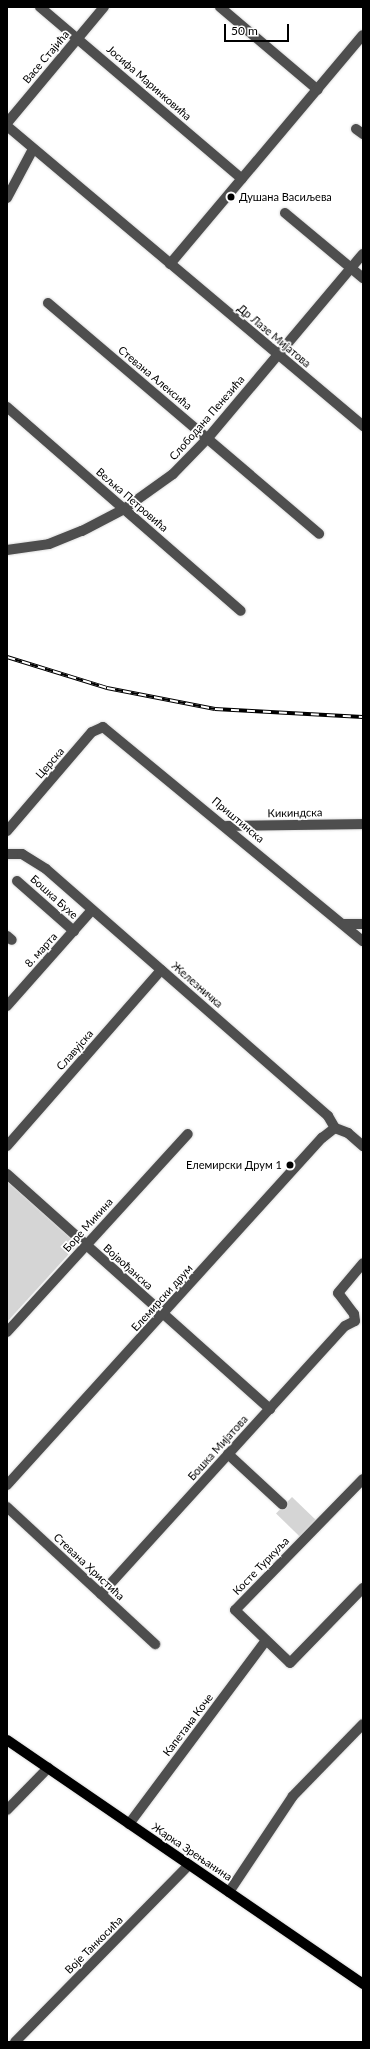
<!DOCTYPE html>
<html>
<head>
<meta charset="utf-8">
<style>
	body { margin:0 }
	#map { position:relative; width:370px; height:2049px; overflow:hidden; background:#fff; font-family:Lato,sans-serif }
	div>[style] { position:absolute }
	.green>* { inset:0; background:#d5d5d5; transform-origin:0 0 }
	.roads { filter:drop-shadow(0 0 1px #dbdbdb) drop-shadow(0 0 1px #dbdbdb) }
	.minor>* { height:10px; margin:-5px; padding:0 5px; transform-origin:5px; border-radius:5px; background:#4e4e4e }
	.major>* { height:10px; margin:-5px; padding:0 5px; transform-origin:5px; border-radius:5px; background:#000 }
	.rail>* { height:4px; margin-top:-2px; transform-origin:0; background:repeating-linear-gradient(90deg,#fff 0 8px,#000 0 16px); box-sizing:border-box; border-block:1px solid #000 }
	.dots>* { width:11px; height:11px; translate:-50% -50%; box-sizing:border-box; border:2px solid #fff; border-radius:50% }
	span { translate:-50% -50%; white-space:nowrap; text-align:center; line-height:1.15; -webkit-text-stroke:3.5px #fff; paint-order:stroke }
	.street-label { font-size:11px; color:#000 }
	.poi-label { font-size:11px; color:#000 }
	.left { translate:0 -50%; text-align:left }
	.right { translate:-100% -50%; text-align:right }
	.frame { position:absolute; inset:0; border:8px solid #000; pointer-events:none }
	.scale { position:absolute; left:224px; top:24px; width:65px; height:18px; box-sizing:border-box; border:2px solid #000; border-top:0; padding-left:5px; font-size:12px; line-height:14px; white-space:nowrap; color:#000; -webkit-text-stroke:3px #fff; paint-order:stroke }
</style>
</head>
<body>
<div id="map">
	<div class="green">
		<div style="clip-path:polygon(7px 1181px,78px 1244px,7px 1322px)"></div>
		<div style="left:292px;top:1497px;width:39px;height:23px;rotate:44deg"></div>
	</div>
	<div class="roads">
		<div class="minor">
			<div style="left:40px;top:7px;width:265px;rotate:40.4deg"></div>
			<div style="left:220px;top:7px;width:128px;rotate:40.3deg"></div>
			<div style="left:7px;top:123px;width:151px;rotate:-50.1deg"></div>
			<div style="left:7px;top:126px;width:466px;rotate:40.1deg"></div>
			<div style="left:356px;top:129px;width:9px;rotate:36deg"></div>
			<div style="left:7px;top:198px;width:55px;rotate:-62deg"></div>
			<div style="left:285px;top:213px;width:102px;rotate:39.8deg"></div>
			<div style="left:170px;top:264px;width:299px;rotate:-49.9deg"></div>
			<div style="left:48px;top:303px;width:356px;rotate:40.4deg"></div>
			<div style="left:7px;top:407px;width:310px;rotate:41.1deg"></div>
			<div style="left:7px;top:550px;width:42px;rotate:-8.1deg"></div>
			<div style="left:49px;top:544px;width:35px;rotate:-22deg"></div>
			<div style="left:82px;top:531px;width:47px;rotate:-27.6deg"></div>
			<div style="left:124px;top:509px;width:60px;rotate:-35.5deg"></div>
			<div style="left:173px;top:474px;width:49px;rotate:-45.8deg"></div>
			<div style="left:207px;top:439px;width:242px;rotate:-49.9deg"></div>
			<div style="left:227px;top:826px;width:136px;rotate:-0.8deg"></div>
			<div style="left:7px;top:831px;width:130px;rotate:-49.4deg"></div>
			<div style="left:92px;top:732px;width:12px;rotate:-24deg"></div>
			<div style="left:103px;top:727px;width:337px;rotate:39.5deg"></div>
			<div style="left:7px;top:854px;width:15px"></div>
			<div style="left:22px;top:854px;width:28px;rotate:32deg"></div>
			<div style="left:46px;top:869px;width:375px;rotate:41.2deg"></div>
			<div style="left:328px;top:1116px;width:14px;rotate:60deg"></div>
			<div style="left:17px;top:881px;width:76px;rotate:41.3deg"></div>
			<div style="left:344px;top:924px;width:19px"></div>
			<div style="left:7px;top:936px;width:6px;rotate:39deg"></div>
			<div style="left:7px;top:1006px;width:128px;rotate:-48.5deg"></div>
			<div style="left:335px;top:1128px;width:14px;rotate:21deg"></div>
			<div style="left:348px;top:1133px;width:20px;rotate:41deg"></div>
			<div style="left:7px;top:1146px;width:234px;rotate:-48.8deg"></div>
			<div style="left:7px;top:1174px;width:353px;rotate:41.8deg"></div>
			<div style="left:355px;top:1321px;width:7px;rotate:-98deg"></div>
			<div style="left:354px;top:1314px;width:26px;rotate:-127deg"></div>
			<div style="left:338px;top:1293px;width:39px;rotate:-50deg"></div>
			<div style="left:7px;top:1332px;width:268px;rotate:-47.6deg"></div>
			<div style="left:228px;top:1454px;width:74px;rotate:42.8deg"></div>
			<div style="left:363px;top:1479px;width:183px;rotate:134.3deg"></div>
			<div style="left:235px;top:1610px;width:76px;rotate:43.9deg"></div>
			<div style="left:290px;top:1663px;width:105px;rotate:-45.8deg"></div>
			<div style="left:7px;top:1485px;width:469px;rotate:-47.8deg"></div>
			<div style="left:322px;top:1138px;width:16px;rotate:-38deg"></div>
			<div style="left:7px;top:1507px;width:202px;rotate:42.8deg"></div>
			<div style="left:101px;top:1594px;width:362px;rotate:-47.7deg"></div>
			<div style="left:345px;top:1326px;width:11px;rotate:-27deg"></div>
			<div style="left:7px;top:1810px;width:59px;rotate:-45.7deg"></div>
			<div style="left:129px;top:1824px;width:229px;rotate:-53.3deg"></div>
			<div style="left:229px;top:1892px;width:115px;rotate:-56.3deg"></div>
			<div style="left:293px;top:1796px;width:100px;rotate:-45.8deg"></div>
			<div style="left:15px;top:2042px;width:248px;rotate:-45.5deg"></div>
		</div>
		<div class="major">
			<div style="left:7px;top:1740px;width:432px;rotate:34.4deg"></div>
		</div>
	</div>
	<div class="rail">
		<div style="left:7px;top:657px;width:105px;rotate:17.2deg"></div>
		<div style="left:107px;top:688px;width:110px;rotate:11deg"></div>
		<div style="left:215px;top:709px;width:148px;rotate:3.1deg"></div>
	</div>
	<div class="dots">
		<div style="left:231px;top:197px;background:#000"></div>
		<div style="left:290px;top:1165px;background:#000"></div>
	</div>
	<div class="street-label">
		<span style="left:46px;top:57px;rotate:-50deg">Васе Стајића</span>
		<span style="left:149px;top:83px;rotate:41deg">Јосифа Маринковића</span>
		<span style="left:274px;top:336px;rotate:40deg">Др Лазе Мијатова</span>
		<span style="left:155px;top:378px;rotate:40deg">Стевана Алексића</span>
		<span style="left:207px;top:418px;rotate:-49deg">Слободана Пенезића</span>
		<span style="left:132px;top:500px;rotate:41deg">Вељка Петровића</span>
		<span style="left:50px;top:763px;rotate:-49deg">Церска</span>
		<span style="left:295px;top:813px;rotate:-1deg">Кикиндска</span>
		<span style="left:238px;top:820px;rotate:40deg">Приштинска</span>
		<span style="left:54px;top:897px;rotate:42deg">Бошка Бухе</span>
		<span style="left:41px;top:950px;rotate:-48deg">8. марта</span>
		<span style="left:197px;top:985px;rotate:41deg">Железничка</span>
		<span style="left:75px;top:1050px;rotate:-49deg">Славујска</span>
		<span style="left:88px;top:1225px;rotate:-48deg">Боре Микина</span>
		<span style="left:128px;top:1267px;rotate:42deg">Војвођанска</span>
		<span style="left:162px;top:1298px;rotate:-48deg">Елемирски друм</span>
		<span style="left:218px;top:1448px;rotate:-48deg">Бошка Мијатова</span>
		<span style="left:261px;top:1566px;rotate:-46deg">Косте Туркуља</span>
		<span style="left:89px;top:1567px;rotate:43deg">Стевана Христића</span>
		<span style="left:188px;top:1725px;rotate:-53deg">Капетана Коче</span>
		<span style="left:192px;top:1852px;rotate:34deg">Жарка Зрењанина</span>
		<span style="left:94px;top:1945px;rotate:-45deg">Воје Танкосића</span>
	</div>
	<div class="poi-label">
		<span class="left" style="left:239px;top:197px">Душана Васиљева</span>
		<span class="right" style="left:282px;top:1165px">Елемирски Друм 1</span>
	</div>
	<div class="frame"></div>
	<div class="scale">50 m</div>
</div>
</body>
</html>
